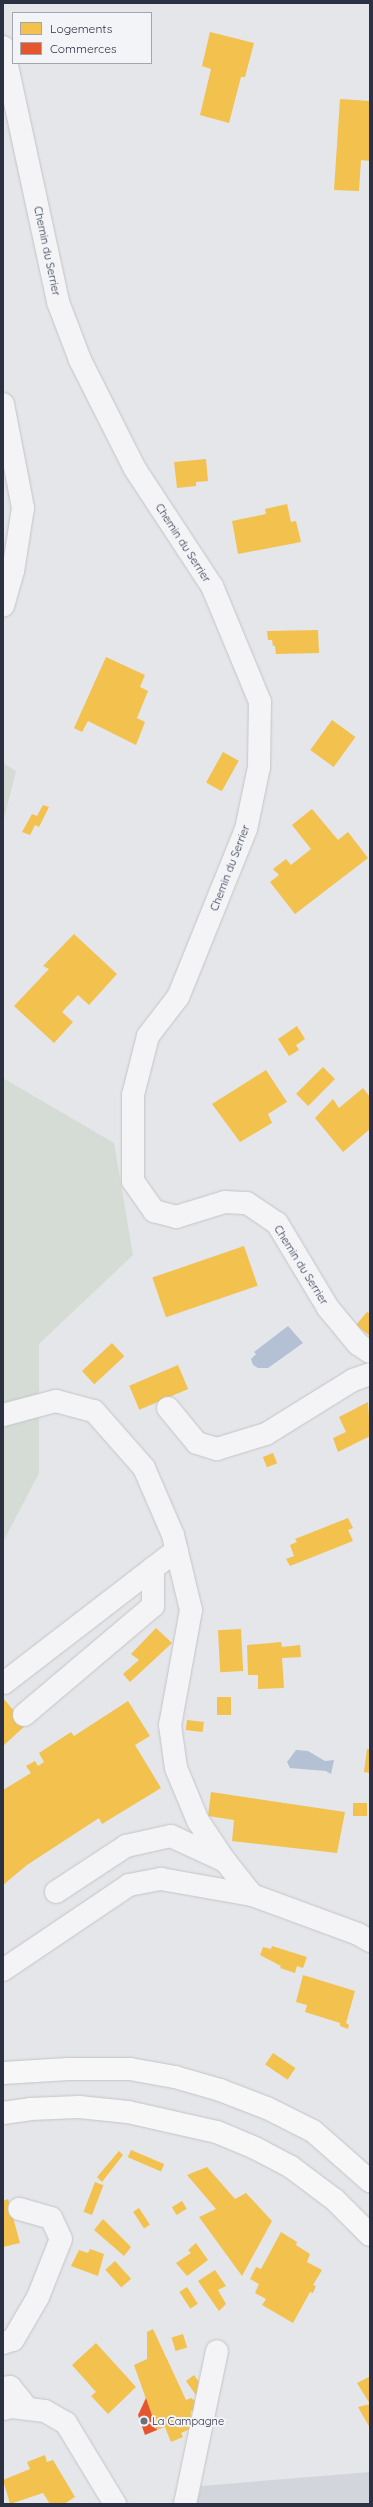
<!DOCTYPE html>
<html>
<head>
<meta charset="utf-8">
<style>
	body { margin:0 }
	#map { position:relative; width:373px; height:2507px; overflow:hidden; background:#e5e6e9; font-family:Quicksand,sans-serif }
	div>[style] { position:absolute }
	.built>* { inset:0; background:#d3d5dc }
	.green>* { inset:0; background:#d4dcd5 }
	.water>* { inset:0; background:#b4c0d3 }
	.homes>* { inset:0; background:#f2c14e; transform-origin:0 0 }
	.shops>* { inset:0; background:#e4572e }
	.roads { filter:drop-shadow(0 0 1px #c3c4c7) drop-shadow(0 0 1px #c3c4c7) }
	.minor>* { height:22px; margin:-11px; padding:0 11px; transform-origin:11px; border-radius:11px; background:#f4f4f6 }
	.major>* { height:22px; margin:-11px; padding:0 11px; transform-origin:11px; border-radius:11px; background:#f7f7f8 }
	.dots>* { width:11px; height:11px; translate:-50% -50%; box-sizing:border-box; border:2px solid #f3f4f8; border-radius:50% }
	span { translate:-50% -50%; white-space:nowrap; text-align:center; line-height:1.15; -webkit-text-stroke:4px #f3f4f8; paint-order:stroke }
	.street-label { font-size:11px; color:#2b3142 }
	.poi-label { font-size:11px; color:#2b3142 }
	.left { translate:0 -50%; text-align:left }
	.frame { position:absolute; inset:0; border:4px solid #2b3142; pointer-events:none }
	.legend { position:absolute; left:12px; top:12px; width:140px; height:52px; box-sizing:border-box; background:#f3f4f8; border:1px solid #a3a6af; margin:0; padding:5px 7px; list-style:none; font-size:12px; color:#2b3142 }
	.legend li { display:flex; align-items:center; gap:8px; height:20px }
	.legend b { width:20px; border:1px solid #a3a6af }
</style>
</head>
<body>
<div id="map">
	<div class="built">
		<div style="clip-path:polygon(370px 2472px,370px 2504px,197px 2504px,201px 2486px)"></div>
	</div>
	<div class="green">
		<div style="clip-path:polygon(3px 763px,16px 771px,3px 822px)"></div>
		<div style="clip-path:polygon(3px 1078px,114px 1143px,133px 1255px,39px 1344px,39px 1473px,3px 1542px)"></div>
	</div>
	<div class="water">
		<div style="clip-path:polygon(288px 1326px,303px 1343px,268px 1368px,258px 1368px,253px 1365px,251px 1359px,256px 1354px,254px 1352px)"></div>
		<div style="clip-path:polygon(296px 1750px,308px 1751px,325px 1761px,334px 1760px,331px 1774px,326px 1771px,290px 1768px,287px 1762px)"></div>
	</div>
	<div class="homes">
		<div style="clip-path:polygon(210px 32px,254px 43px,245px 77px,241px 77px,229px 123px,200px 115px,211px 69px,202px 66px)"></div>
		<div style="clip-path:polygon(340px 99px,370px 101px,370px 161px,361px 160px,359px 191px,334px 190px)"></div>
		<div style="clip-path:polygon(206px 459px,208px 481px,196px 482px,196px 486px,177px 488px,174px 462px)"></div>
		<div style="clip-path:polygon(287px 504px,291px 522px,296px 521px,301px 542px,238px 554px,232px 521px,266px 514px,265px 509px)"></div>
		<div style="clip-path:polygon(318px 630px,319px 653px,276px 654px,275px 646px,273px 646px,272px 640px,268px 640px,267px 631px)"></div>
		<div style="clip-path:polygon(106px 657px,145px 675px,140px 687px,148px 691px,137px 718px,145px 722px,136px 745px,88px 721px,82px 732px,74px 728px)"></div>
		<div style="left:332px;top:720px;width:29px;height:37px;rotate:36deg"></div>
		<div style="left:223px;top:752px;width:18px;height:35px;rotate:29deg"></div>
		<div style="clip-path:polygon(43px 805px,49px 807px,39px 827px,35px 825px,30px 835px,22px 832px,32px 814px,37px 816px)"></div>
		<div style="clip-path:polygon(312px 809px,338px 840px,348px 832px,368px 858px,295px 914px,270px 882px,279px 875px,273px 869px,286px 859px,291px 865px,311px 849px,292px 825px)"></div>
		<div style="clip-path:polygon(74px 934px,117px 974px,89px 1005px,78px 995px,62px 1012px,73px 1022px,54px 1043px,14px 1006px,49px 969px,43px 966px)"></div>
		<div style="clip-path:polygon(297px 1026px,305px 1039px,296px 1045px,299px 1050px,289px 1056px,278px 1039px)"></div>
		<div style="left:323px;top:1067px;width:17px;height:38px;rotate:45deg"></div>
		<div style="clip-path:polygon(266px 1070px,287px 1102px,268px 1114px,272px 1123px,240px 1142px,212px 1104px)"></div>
		<div style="clip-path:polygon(363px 1088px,370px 1097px,370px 1129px,343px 1152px,315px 1118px,333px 1099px,339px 1108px)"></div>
		<div style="left:244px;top:1246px;width:42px;height:97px;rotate:71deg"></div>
		<div style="clip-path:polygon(367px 1312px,370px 1314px,370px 1336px,356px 1325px)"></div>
		<div style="left:112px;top:1343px;width:18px;height:41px;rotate:47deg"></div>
		<div style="left:178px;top:1365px;width:26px;height:53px;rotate:67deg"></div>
		<div style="clip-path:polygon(368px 1402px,370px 1436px,338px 1452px,333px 1438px,346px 1432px,339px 1417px)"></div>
		<div style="left:273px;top:1453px;width:11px;height:11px;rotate:68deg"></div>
		<div style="clip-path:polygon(348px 1518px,353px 1528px,348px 1530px,353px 1541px,290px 1566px,286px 1559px,294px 1556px,290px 1545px,297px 1542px,295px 1539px)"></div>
		<div style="clip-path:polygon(156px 1628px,172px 1643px,130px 1682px,123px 1674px,139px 1660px,131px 1654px)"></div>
		<div style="left:241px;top:1629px;width:42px;height:23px;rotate:87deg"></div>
		<div style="clip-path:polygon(281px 1642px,282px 1647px,300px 1645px,301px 1657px,282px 1658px,284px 1688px,258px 1689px,258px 1675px,248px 1675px,247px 1645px)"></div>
		<div style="left:217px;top:1697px;width:14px;height:18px"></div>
		<div style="clip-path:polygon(3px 1698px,26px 1725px,3px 1746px)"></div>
		<div style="clip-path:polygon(128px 1701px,150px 1736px,135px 1745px,161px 1788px,102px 1824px,99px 1818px,27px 1865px,3px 1885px,3px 1790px,31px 1773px,26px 1766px,35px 1761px,38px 1766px,44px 1762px,39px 1753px,71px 1732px,74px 1736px)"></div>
		<div style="left:187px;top:1720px;width:17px;height:10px;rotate:7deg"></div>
		<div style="clip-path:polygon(367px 1749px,370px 1749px,370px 1773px,364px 1772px)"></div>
		<div style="clip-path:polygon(211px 1792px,345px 1812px,337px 1853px,232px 1841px,234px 1820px,208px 1816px)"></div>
		<div style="left:353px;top:1803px;width:14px;height:13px"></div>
		<div style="clip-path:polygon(272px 1946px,307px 1957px,303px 1968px,297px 1966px,295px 1973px,280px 1968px,281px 1966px,260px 1955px,263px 1947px,271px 1949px)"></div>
		<div style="clip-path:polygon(303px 1975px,355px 1991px,346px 2023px,349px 2025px,348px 2029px,340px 2026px,340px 2023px,305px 2012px,307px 2005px,296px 2002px)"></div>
		<div style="left:273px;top:2053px;width:27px;height:14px;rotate:34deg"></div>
		<div style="left:131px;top:2150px;width:36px;height:8px;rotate:23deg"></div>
		<div style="clip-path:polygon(119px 2151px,123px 2155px,102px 2182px,97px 2177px)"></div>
		<div style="clip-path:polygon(207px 2167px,235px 2199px,246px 2193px,272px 2221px,242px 2276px,199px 2217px,216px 2209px,187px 2175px)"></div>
		<div style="left:95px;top:2182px;width:9px;height:32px;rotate:21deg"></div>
		<div style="clip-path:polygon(8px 2199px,20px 2243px,3px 2247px,3px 2201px)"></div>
		<div style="left:182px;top:2201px;width:9px;height:12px;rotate:58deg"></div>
		<div style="left:139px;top:2208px;width:20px;height:7px;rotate:57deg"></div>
		<div style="clip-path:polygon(103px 2219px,131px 2247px,124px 2256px,94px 2230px)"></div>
		<div style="clip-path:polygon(281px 2232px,297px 2242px,296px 2245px,310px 2254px,307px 2262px,322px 2270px,313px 2285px,316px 2286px,313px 2293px,310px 2292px,293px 2323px,262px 2305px,266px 2299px,255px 2293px,259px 2284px,250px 2279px,256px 2267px,261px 2269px)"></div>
		<div style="clip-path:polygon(196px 2243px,208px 2260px,187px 2276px,176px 2263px,191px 2253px,188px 2250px)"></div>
		<div style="clip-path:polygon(90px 2249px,104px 2254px,98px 2276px,71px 2266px,79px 2250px,88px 2253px)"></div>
		<div style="left:115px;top:2261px;width:24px;height:13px;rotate:48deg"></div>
		<div style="clip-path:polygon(215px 2270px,226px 2286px,218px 2290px,226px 2304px,219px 2311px,198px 2281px)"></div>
		<div style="left:187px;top:2287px;width:20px;height:9px;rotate:57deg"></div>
		<div style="clip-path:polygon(153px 2329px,186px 2400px,191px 2398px,197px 2402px,195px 2411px,191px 2411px,190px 2429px,181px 2433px,183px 2437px,171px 2442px,165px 2427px,157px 2430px,134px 2365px,147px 2359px,147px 2332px)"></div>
		<div style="left:183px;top:2334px;width:14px;height:12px;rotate:73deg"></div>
		<div style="clip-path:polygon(96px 2343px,136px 2387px,108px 2414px,91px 2396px,96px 2392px,72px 2365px)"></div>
		<div style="clip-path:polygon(194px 2375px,202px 2386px,198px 2398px,186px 2381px)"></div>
		<div style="clip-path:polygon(369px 2377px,370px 2378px,370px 2428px,358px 2407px,370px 2404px,357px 2383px)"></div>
		<div style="clip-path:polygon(45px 2455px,47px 2462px,53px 2460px,75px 2497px,64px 2504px,50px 2504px,43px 2493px,10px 2504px,3px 2480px,30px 2469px,27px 2462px)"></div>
	</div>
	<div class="shops">
		<div style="clip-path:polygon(146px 2398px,157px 2430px,145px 2435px,138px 2415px)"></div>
	</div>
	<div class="roads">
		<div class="minor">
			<div style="left:3px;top:47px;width:261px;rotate:77.8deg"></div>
			<div style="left:58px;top:302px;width:62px;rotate:69.2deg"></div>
			<div style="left:80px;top:360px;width:122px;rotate:63.2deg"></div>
			<div style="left:135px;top:469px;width:140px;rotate:56.7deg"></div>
			<div style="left:212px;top:586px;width:126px;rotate:67.5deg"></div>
			<div style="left:260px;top:702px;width:65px;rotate:90.9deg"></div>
			<div style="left:259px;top:767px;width:63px;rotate:101.8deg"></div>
			<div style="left:246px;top:829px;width:181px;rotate:112deg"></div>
			<div style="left:178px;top:997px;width:49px;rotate:127.6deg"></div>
			<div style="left:148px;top:1036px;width:61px;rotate:104.3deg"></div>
			<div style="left:133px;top:1095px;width:86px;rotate:90deg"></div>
			<div style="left:133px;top:1181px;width:37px;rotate:55deg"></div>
			<div style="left:154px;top:1211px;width:23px;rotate:15deg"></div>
			<div style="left:176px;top:1217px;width:51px;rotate:-17deg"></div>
			<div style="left:225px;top:1202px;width:22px;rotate:3deg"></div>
			<div style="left:247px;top:1203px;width:36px;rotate:34deg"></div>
			<div style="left:277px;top:1223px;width:99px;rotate:59deg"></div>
			<div style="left:328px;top:1308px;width:47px;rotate:50.2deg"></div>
			<div style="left:358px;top:1344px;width:14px;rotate:34deg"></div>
			<div style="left:3px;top:404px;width:106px;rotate:79.1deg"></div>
			<div style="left:23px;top:508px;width:64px;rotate:99deg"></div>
			<div style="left:13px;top:571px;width:36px;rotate:106deg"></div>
			<div style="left:168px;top:1408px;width:45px;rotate:50.4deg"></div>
			<div style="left:197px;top:1443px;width:21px;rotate:17deg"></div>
			<div style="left:217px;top:1449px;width:51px;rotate:-17deg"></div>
			<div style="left:266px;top:1434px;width:102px;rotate:-31.8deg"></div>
			<div style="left:353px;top:1380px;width:18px;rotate:-19deg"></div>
			<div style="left:3px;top:1415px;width:55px;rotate:-14.8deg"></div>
			<div style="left:56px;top:1401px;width:39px;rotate:15deg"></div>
			<div style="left:94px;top:1411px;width:76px;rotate:48.7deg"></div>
			<div style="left:144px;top:1468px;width:73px;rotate:66.6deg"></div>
			<div style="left:173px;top:1535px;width:77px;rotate:76.5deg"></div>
			<div style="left:191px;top:1610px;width:117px;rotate:100.3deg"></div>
			<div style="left:170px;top:1725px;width:43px;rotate:82.1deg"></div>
			<div style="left:176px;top:1768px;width:57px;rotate:67.5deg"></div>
			<div style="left:198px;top:1821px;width:48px;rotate:56deg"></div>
			<div style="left:4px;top:1683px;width:218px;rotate:-37.6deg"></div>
			<div style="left:24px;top:1715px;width:169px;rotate:-40.2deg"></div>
			<div style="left:153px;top:1606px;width:38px;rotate:-90deg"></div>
			<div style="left:56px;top:1892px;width:84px;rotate:-33.3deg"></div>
			<div style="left:126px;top:1846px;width:46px;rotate:-12.5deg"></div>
			<div style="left:171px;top:1836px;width:60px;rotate:24.8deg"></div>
			<div style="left:225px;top:1861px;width:43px;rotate:51.5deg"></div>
			<div style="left:3px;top:1970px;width:152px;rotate:-34deg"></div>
			<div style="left:129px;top:1885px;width:33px;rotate:-11deg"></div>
			<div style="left:161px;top:1879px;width:92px;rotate:10deg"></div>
			<div style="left:252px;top:1895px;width:113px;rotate:20.2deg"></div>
			<div style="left:358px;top:1934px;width:14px;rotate:30deg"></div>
			<div style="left:3px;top:2343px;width:10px;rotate:-17deg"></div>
			<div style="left:13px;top:2340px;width:50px;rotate:-59.8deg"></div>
			<div style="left:38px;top:2297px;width:62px;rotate:-68.4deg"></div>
			<div style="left:61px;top:2239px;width:23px;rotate:-115deg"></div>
			<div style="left:51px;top:2218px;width:33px;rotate:-164deg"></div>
			<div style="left:3px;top:2388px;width:7px;rotate:-8deg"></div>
			<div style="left:10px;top:2387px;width:27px;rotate:51deg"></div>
			<div style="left:3px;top:2409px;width:9px;rotate:-13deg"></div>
			<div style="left:12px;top:2407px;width:33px;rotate:7deg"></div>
			<div style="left:45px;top:2411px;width:24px;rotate:30deg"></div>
			<div style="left:66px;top:2423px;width:95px;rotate:58.8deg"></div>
			<div style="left:185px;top:2504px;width:156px;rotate:-78.2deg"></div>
		</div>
		<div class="major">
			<div style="left:3px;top:2073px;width:65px;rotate:-3.5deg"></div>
			<div style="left:68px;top:2069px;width:62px"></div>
			<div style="left:130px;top:2069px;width:46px;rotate:10.1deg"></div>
			<div style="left:175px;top:2077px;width:47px;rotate:16.1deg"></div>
			<div style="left:220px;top:2090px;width:50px;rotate:21deg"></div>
			<div style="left:267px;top:2108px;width:51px;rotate:26.6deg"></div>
			<div style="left:313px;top:2131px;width:76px;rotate:41.3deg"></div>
			<div style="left:3px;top:2113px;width:27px;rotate:-8deg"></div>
			<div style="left:30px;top:2109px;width:49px;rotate:-2.3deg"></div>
			<div style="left:79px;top:2107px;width:49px;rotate:5.8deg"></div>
			<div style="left:128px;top:2112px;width:91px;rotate:12.7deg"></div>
			<div style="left:217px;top:2132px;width:41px;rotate:22.8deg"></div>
			<div style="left:255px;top:2148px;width:41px;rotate:27.8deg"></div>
			<div style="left:291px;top:2167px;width:55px;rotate:36.9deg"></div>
			<div style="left:335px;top:2200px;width:49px;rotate:45deg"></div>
		</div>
	</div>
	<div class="dots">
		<div style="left:144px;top:2421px;background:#6c707c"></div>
	</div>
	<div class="street-label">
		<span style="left:47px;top:251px;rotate:78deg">Chemin du Serrier</span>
		<span style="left:183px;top:543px;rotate:57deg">Chemin du Serrier</span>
		<span style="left:230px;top:868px;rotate:-69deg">Chemin du Serrier</span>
		<span style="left:301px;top:1265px;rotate:58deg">Chemin du Serrier</span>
	</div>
	<div class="poi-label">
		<span class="left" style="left:152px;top:2421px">La Campagne</span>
	</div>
	<div class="frame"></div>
	<ul class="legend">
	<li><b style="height:11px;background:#f2c14e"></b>Logements</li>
	<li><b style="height:11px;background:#e4572e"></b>Commerces</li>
	</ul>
</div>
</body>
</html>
